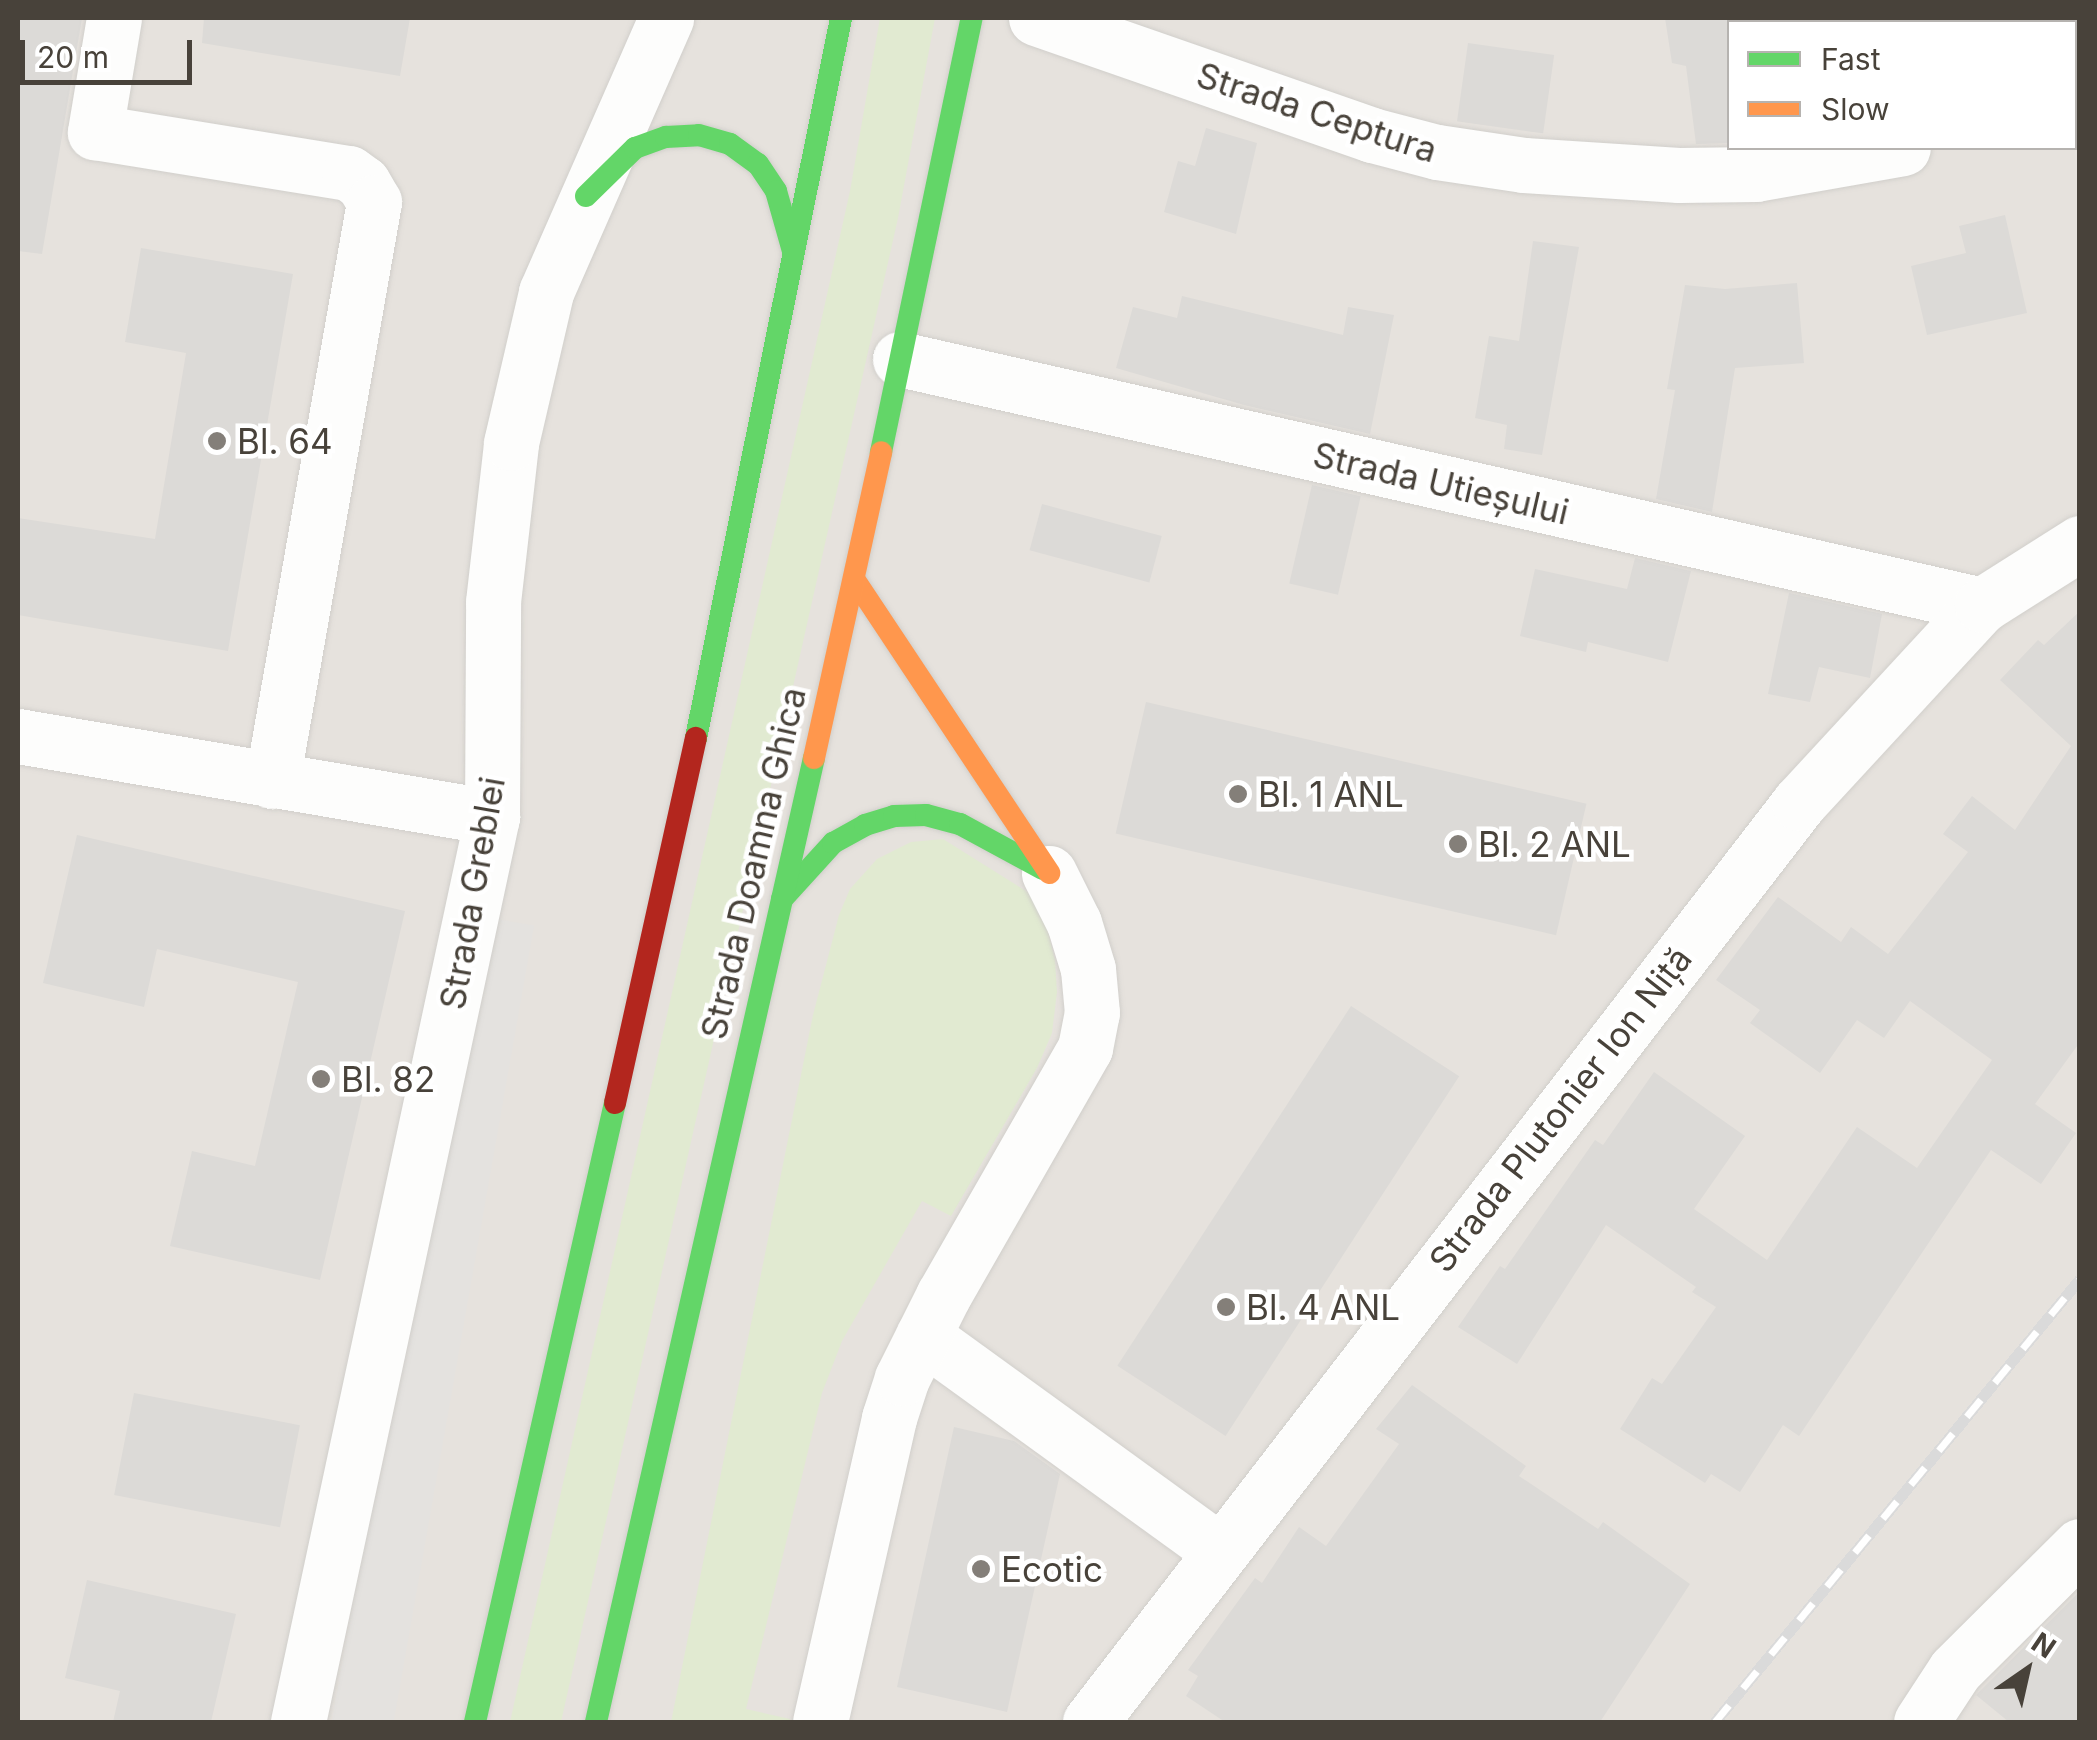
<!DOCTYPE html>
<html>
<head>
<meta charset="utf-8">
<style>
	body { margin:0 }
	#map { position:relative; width:2097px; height:1740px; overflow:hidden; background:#f3f1ee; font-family:Inter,sans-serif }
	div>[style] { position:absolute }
	.residential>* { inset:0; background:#e6e2dd }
	.green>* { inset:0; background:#e1ead1 }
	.parking>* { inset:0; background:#e4e2df; transform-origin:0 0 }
	.building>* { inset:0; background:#dcdad7; transform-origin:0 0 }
	.roads { filter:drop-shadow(0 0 2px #d1cfcb) drop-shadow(0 0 2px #d1cfcb) }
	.street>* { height:55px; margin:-27.5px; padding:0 27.5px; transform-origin:27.5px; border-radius:27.5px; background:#fdfdfc }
	.fast>* { height:22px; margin:-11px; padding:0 11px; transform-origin:11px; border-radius:11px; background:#63d668 }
	.slow>* { height:22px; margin:-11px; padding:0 11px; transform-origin:11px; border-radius:11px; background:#ff974d }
	.jam>* { height:22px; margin:-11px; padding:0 11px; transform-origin:11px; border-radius:11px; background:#b3261e }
	.rail>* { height:11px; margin-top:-5.5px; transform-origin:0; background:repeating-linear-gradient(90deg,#fff 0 22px,#dadada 0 44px); box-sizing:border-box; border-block:2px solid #dadada }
	.dots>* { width:28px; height:28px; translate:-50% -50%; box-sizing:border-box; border:5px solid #fff; border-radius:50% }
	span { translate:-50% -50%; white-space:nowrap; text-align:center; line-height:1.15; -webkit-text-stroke:9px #fff; paint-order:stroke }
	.street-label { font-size:35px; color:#48423a }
	.poi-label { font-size:35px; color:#48423a }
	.left { translate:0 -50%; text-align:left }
	.frame { position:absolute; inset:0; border:20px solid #48423a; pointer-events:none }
	.legend { position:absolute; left:1727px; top:20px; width:350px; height:130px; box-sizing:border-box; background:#fff; border:2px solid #b6b3b0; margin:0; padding:12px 18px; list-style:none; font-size:30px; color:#48423a }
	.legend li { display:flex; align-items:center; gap:20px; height:50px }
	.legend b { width:50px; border:2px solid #b6b3b0 }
	.north { position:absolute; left:1977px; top:1620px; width:100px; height:100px; -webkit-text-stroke:8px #fff; paint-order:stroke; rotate:34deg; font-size:28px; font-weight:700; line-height:40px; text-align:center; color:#48423a }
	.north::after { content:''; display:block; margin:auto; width:35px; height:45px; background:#48423a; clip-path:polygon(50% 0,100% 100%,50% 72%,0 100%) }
	.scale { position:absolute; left:20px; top:40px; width:172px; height:45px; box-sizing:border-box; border:5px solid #48423a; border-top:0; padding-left:12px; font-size:30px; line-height:35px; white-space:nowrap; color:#48423a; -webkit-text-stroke:8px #fff; paint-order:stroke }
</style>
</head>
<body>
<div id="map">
	<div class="residential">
		<div style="clip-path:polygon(evenodd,18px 18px,2079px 18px,2079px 1722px,18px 1722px,18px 18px,1730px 22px,2074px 22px,2074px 148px,1730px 148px,1730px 22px)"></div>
	</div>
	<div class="green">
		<div style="clip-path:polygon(880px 18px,935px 18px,898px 218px,561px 1722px,510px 1722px,850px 191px)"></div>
		<div style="clip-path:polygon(943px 839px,1029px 893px,1047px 927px,1055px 960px,1057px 992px,1052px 1033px,1037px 1068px,951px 1216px,922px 1201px,842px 1341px,822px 1393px,746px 1709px,790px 1719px,789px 1722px,671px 1722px,813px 1015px,839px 915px,850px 889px,877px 859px,911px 842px)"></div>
	</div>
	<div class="parking">
		<div style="left:474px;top:915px;width:61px;height:826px;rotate:10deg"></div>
	</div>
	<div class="building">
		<div style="clip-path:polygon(18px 18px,82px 18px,42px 254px,18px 251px)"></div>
		<div style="clip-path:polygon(204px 18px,410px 18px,400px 76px,202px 43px)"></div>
		<div style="clip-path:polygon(1665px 18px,1730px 18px,1730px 143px,1696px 144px,1686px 66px,1672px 63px)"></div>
		<div style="left:1468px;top:43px;width:87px;height:79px;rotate:8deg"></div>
		<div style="clip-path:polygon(1206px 128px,1257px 143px,1236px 234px,1164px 212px,1178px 161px,1195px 166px)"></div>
		<div style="clip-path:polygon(2005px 215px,2027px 313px,1927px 335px,1911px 266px,1966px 253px,1959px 226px)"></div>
		<div style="clip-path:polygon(1533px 241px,1579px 247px,1542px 455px,1504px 449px,1507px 425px,1475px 418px,1489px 336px,1519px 341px)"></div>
		<div style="clip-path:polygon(141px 248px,293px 274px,228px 651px,18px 615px,18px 518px,155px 539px,186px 353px,125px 342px)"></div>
		<div style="clip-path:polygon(1797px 283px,1804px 363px,1735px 368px,1712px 512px,1656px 499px,1675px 390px,1667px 389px,1685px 285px,1725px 289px)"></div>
		<div style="clip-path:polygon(1182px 296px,1343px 335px,1348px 307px,1394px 315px,1370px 434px,1244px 405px,1116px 368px,1133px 307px,1177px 318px)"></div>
		<div style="left:1312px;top:485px;width:50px;height:101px;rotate:13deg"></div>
		<div style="left:1042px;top:504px;width:124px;height:48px;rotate:15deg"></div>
		<div style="clip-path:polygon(1635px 558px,1691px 571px,1668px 662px,1588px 642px,1586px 652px,1520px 636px,1535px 569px,1627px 589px)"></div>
		<div style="clip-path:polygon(1789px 593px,1882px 614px,1870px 678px,1819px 667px,1810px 702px,1768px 694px)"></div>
		<div style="clip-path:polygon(2080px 611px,2080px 1042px,2035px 1104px,2076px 1133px,2041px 1184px,1991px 1150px,1799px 1436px,1783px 1425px,1740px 1492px,1711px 1474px,1705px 1483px,1620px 1429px,1652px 1378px,1662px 1384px,1716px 1307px,1692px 1292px,1696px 1287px,1606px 1225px,1517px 1364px,1458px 1327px,1500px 1266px,1505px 1269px,1595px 1140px,1603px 1145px,1654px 1072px,1745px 1136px,1694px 1209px,1767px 1260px,1857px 1127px,1917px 1168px,1992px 1060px,1910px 1001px,1884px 1038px,1857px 1020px,1820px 1073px,1750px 1023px,1760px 1010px,1716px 980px,1778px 897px,1841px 942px,1851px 927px,1888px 954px,1968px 852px,1943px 834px,1972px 796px,2015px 830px,2071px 746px,2000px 680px,2038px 640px,2044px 645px)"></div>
		<div style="left:1146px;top:702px;width:452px;height:135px;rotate:13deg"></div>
		<div style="clip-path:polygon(77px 835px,405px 911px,320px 1280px,170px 1246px,192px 1151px,255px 1166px,298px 982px,157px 949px,144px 1007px,43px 983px)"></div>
		<div style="left:1351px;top:1006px;width:129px;height:429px;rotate:33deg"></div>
		<div style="clip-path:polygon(1412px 1385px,1526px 1466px,1519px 1476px,1598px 1529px,1603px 1522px,1690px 1584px,1600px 1722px,1225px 1722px,1186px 1696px,1198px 1676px,1188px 1670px,1255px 1578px,1262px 1583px,1299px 1527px,1326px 1546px,1399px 1444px,1376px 1429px)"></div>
		<div style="left:134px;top:1393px;width:169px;height:104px;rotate:11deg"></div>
		<div style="clip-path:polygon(954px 1427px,1014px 1441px,1060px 1474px,1007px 1712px,897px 1687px)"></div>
		<div style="clip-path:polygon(87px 1580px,236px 1614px,211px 1722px,113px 1722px,120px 1691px,65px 1678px)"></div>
		<div style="clip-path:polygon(2080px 1591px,2080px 1722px,2009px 1722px,1976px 1695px)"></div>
	</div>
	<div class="roads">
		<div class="street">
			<div style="left:114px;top:18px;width:116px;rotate:99.5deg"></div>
			<div style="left:95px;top:132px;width:257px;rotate:9.2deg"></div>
			<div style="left:349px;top:173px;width:17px;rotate:36deg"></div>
			<div style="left:363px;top:183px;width:22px;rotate:60deg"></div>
			<div style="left:374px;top:202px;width:588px;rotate:99.99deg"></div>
			<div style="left:1036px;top:18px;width:356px;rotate:19.2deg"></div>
			<div style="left:1372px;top:135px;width:67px;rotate:14.7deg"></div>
			<div style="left:1437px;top:152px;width:88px;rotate:8.5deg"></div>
			<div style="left:1524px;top:165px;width:155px;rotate:3.7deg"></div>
			<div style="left:1679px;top:175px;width:77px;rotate:-0.7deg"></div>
			<div style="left:1756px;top:174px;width:149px;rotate:-10deg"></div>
			<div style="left:2074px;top:112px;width:6px;rotate:-9deg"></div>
			<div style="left:900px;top:359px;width:1110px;rotate:12.81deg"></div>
			<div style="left:18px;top:736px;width:481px;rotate:9.7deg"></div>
			<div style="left:923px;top:1336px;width:365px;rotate:35.9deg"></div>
			<div style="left:298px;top:1722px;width:926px;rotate:-77.9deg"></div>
			<div style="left:492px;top:817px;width:215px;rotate:-89.7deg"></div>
			<div style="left:493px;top:602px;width:160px;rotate:-83.5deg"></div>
			<div style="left:511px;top:443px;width:155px;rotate:-76.9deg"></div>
			<div style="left:546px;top:292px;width:299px;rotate:-66.3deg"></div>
			<div style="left:820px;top:1722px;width:312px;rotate:-77.2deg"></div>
			<div style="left:889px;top:1418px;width:42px;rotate:-72deg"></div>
			<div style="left:902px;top:1378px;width:92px;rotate:-63.4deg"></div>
			<div style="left:943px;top:1296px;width:286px;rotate:-60.2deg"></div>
			<div style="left:1085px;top:1048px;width:36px;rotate:-79deg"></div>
			<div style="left:1092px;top:1013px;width:44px;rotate:-95.2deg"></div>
			<div style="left:1088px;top:969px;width:48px;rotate:-106.9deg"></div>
			<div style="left:1074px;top:923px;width:56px;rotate:-116.6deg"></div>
			<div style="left:1090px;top:1722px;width:1161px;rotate:-52.35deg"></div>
			<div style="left:1799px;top:803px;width:270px;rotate:-47.3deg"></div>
			<div style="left:1982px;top:605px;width:116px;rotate:-32.3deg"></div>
			<div style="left:1921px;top:1722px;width:62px;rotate:-56.8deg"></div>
			<div style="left:1955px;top:1670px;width:176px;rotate:-44.8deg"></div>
		</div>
		<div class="fast">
			<div style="left:586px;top:196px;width:69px;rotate:-44.4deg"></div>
			<div style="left:635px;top:148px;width:33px;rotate:-20deg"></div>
			<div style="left:666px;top:137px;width:33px;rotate:-3deg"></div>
			<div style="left:699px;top:135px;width:32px;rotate:16deg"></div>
			<div style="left:730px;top:144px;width:34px;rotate:36deg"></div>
			<div style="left:758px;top:164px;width:32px;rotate:56deg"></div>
			<div style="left:776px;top:191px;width:62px;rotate:74.2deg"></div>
			<div style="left:881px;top:452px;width:443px;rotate:-78.2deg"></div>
			<div style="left:696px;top:738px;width:734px;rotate:-78.61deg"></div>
			<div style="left:782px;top:899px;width:76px;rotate:-47.7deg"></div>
			<div style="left:833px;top:843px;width:37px;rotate:-29deg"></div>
			<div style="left:865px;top:825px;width:30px;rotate:-17deg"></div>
			<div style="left:894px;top:816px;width:32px;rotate:-2deg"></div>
			<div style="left:926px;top:815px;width:35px;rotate:15deg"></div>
			<div style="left:960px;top:824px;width:94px;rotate:28.5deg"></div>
			<div style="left:475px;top:1722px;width:635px;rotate:-77.26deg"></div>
			<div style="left:596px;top:1722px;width:988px;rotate:-77.26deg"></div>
		</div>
		<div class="slow">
			<div style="left:854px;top:579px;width:353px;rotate:56.4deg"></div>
			<div style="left:814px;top:758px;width:313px;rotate:-77.6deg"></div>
		</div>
		<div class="jam">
			<div style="left:615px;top:1103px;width:374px;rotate:-77.5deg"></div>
		</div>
	</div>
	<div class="rail">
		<div style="left:1715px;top:1722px;width:574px;rotate:-50.51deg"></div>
	</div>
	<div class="dots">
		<div style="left:217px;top:441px;background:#847f79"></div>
		<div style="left:1238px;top:794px;background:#847f79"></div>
		<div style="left:1458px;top:844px;background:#847f79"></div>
		<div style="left:321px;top:1079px;background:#847f79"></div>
		<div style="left:1226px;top:1307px;background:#847f79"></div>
		<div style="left:981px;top:1569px;background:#847f79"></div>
	</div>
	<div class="street-label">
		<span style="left:1317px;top:112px;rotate:18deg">Strada Ceptura</span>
		<span style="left:1441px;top:483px;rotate:13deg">Strada Utieșului</span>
		<span style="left:753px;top:863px;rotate:-77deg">Strada Doamna Ghica</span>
		<span style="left:472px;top:893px;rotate:-80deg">Strada Greblei</span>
		<span style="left:1560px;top:1109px;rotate:-52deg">Strada Plutonier Ion Niță</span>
	</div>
	<div class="poi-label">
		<span class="left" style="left:237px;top:441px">Bl. 64</span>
		<span class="left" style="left:1258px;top:794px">Bl. 1 ANL</span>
		<span class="left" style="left:1478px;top:844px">Bl. 2 ANL</span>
		<span class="left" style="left:341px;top:1079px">Bl. 82</span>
		<span class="left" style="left:1246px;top:1307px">Bl. 4 ANL</span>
		<span class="left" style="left:1001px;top:1569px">Ecotic</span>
	</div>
	<div class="frame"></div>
	<ul class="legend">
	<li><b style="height:12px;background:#63d668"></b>Fast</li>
	<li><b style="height:12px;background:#ff974d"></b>Slow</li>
	</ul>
	<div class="north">N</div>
	<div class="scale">20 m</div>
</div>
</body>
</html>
